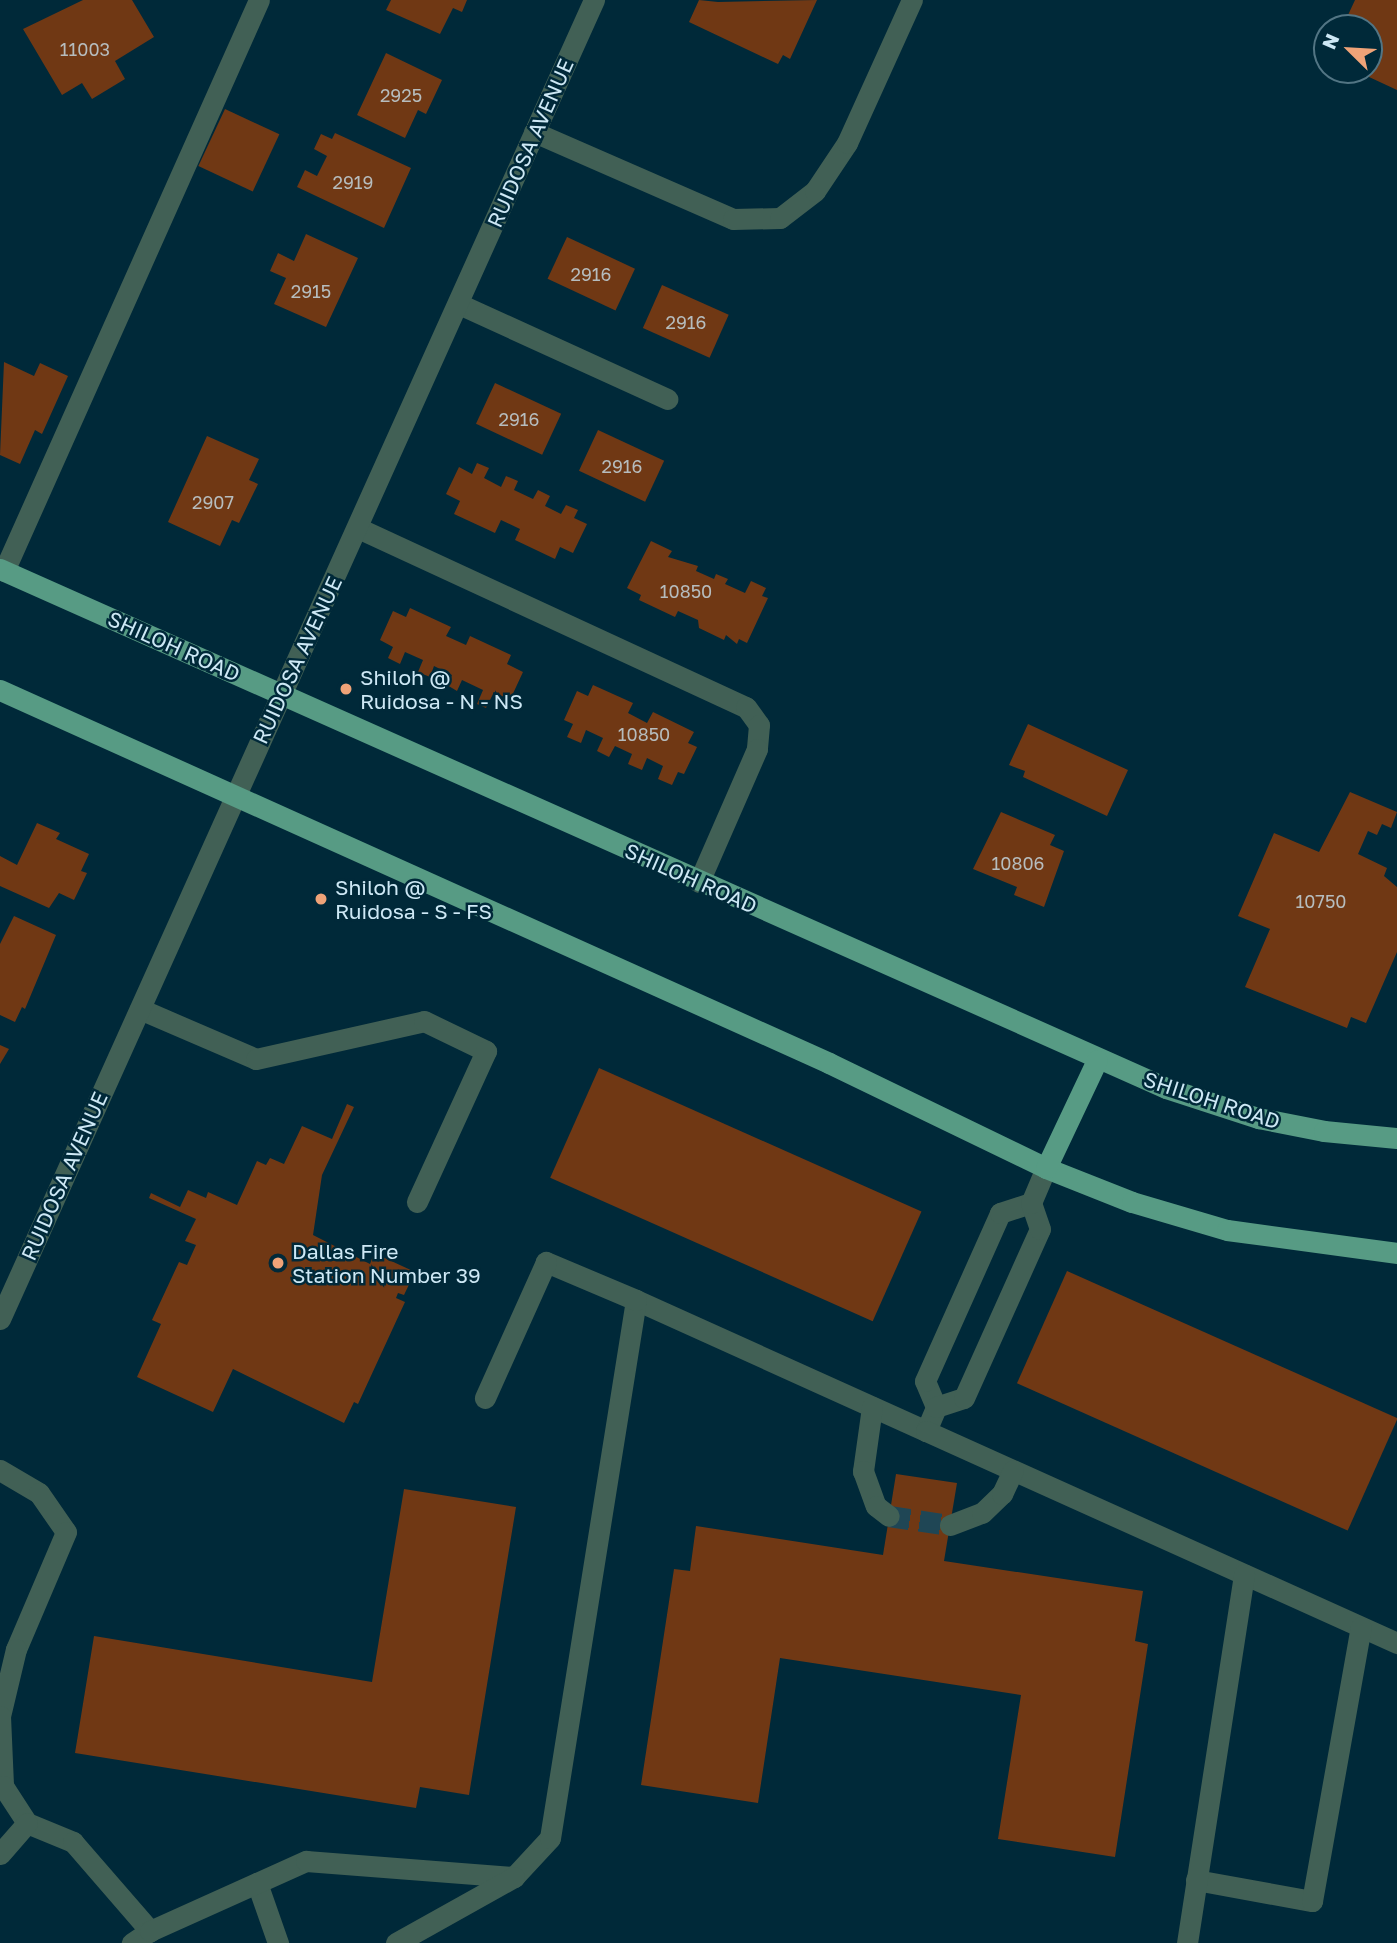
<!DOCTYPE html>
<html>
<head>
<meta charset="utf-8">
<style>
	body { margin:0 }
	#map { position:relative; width:1397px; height:1943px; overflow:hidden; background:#002939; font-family:"Golos Text",sans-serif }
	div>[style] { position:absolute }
	.building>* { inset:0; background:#703814; transform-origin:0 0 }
	.minor-tunnel>* { height:21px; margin-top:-10.5px; transform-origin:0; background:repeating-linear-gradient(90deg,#1f4655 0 21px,transparent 0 31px) }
	.minor>* { height:21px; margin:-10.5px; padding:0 10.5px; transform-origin:10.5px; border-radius:10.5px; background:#416055 }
	.major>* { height:21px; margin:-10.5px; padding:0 10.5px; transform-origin:10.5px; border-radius:10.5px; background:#579b84 }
	.dots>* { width:19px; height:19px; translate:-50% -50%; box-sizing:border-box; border:4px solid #002939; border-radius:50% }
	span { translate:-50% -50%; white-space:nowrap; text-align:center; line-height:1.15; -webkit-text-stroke:5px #002939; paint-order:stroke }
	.number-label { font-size:18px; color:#b6bcbd }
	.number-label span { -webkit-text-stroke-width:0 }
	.street-label { font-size:21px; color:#cde8f5 }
	.poi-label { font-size:21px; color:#cde8f5 }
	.left { translate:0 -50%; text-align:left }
	.north { position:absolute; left:1313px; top:14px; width:70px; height:70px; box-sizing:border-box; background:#002939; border:2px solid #527584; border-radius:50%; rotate:294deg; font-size:19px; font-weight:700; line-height:28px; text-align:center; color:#cde8f5 }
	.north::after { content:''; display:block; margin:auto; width:24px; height:32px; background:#efa378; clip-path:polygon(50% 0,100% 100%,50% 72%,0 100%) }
</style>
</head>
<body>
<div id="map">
	<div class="building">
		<div style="clip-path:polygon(83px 0,132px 0,154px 37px,115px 61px,125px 79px,92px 99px,82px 83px,62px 95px,23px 29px)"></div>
		<div style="clip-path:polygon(391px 0,467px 0,462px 12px,453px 8px,440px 34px,386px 10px)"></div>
		<div style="clip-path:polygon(699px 0,718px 2px,817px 0,790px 59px,783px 55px,778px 64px,689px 22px)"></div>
		<div style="clip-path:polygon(1355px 0,1397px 0,1397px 90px,1354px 70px,1369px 70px,1369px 28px,1342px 28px)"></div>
		<div style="clip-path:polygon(386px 53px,442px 80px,426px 114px,418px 110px,405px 138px,357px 115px)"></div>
		<div style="left:225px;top:109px;width:60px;height:63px;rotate:25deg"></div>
		<div style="clip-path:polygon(335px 133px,411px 168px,384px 228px,297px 187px,305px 170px,317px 176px,327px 156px,314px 149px,321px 134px,332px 139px)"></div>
		<div style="clip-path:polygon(306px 234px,358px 258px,326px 327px,274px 304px,286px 278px,270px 271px,278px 253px,294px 261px)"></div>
		<div style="left:567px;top:237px;width:75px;height:46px;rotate:25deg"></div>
		<div style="left:662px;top:285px;width:73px;height:47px;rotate:24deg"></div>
		<div style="clip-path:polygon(4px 362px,34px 376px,40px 363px,68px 376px,42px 434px,35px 430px,20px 464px,0 455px)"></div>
		<div style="left:495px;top:383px;width:73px;height:45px;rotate:25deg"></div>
		<div style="left:598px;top:430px;width:73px;height:45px;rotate:25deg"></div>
		<div style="clip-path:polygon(207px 436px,259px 459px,249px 480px,258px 484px,239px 523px,232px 520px,220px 546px,168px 522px)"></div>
		<div style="clip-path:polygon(477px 463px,489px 468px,484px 478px,501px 487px,506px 476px,518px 481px,514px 490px,533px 499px,538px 490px,550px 496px,545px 506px,561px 514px,566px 505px,578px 510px,574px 518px,587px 524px,573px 553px,560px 547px,555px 559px,515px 540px,520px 529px,501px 520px,495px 533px,454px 514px,460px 501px,446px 494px,459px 467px,472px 474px)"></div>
		<div style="clip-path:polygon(651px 541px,672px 551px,668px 557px,698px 566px,696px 571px,714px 579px,716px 574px,728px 579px,725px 584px,745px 593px,751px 581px,766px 588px,762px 596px,768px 598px,747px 643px,739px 639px,737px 644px,726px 635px,724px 640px,699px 628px,698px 620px,678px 611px,675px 617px,639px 600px,641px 595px,627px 588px)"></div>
		<div style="clip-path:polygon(410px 608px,451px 627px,446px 636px,466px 645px,470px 636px,511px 655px,507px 664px,523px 672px,510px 700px,494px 692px,486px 708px,477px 704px,483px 690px,462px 680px,457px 691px,447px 685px,452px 675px,434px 666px,430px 677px,418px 672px,423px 660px,405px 652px,400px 664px,388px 658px,393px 647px,380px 640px,393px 611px,406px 617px)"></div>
		<div style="clip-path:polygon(593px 685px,633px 703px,628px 713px,647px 723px,653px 712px,694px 732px,688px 743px,697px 747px,684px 774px,678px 772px,672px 785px,658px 779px,663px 766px,647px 758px,642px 770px,628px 764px,632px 754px,615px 746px,609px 757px,597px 751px,603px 738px,586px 730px,581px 743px,567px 737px,573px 724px,564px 720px,577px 691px,588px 696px)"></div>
		<div style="clip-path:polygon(1028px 724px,1128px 770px,1107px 816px,1023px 777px,1025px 771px,1009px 765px)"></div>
		<div style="clip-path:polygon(1350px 792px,1397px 812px,1391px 828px,1382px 824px,1377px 835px,1368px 831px,1358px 854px,1387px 868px,1384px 876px,1397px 887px,1397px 952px,1366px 1023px,1351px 1017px,1347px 1028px,1245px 987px,1270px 929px,1238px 916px,1274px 833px,1319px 852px)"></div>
		<div style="clip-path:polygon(1001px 812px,1055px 835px,1050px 845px,1064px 851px,1044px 907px,1014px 895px,1017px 887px,973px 869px)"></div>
		<div style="clip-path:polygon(37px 823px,60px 833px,56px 839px,89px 854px,81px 871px,87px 873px,74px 900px,59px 893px,49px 908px,0 886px,0 856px,17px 865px)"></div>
		<div style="clip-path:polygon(14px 916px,56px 935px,25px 1009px,22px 1007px,15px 1022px,0 1015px,0 944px)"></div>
		<div style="clip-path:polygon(0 1045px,9px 1049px,0 1064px)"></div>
		<div style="left:599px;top:1068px;width:353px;height:120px;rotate:24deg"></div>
		<div style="clip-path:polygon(347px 1104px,354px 1107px,322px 1175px,313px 1235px,370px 1264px,374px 1253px,415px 1272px,404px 1295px,398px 1293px,396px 1298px,405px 1302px,358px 1404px,354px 1402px,344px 1423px,233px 1369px,213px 1412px,137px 1377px,161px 1324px,152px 1320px,179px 1262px,187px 1265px,196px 1245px,185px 1241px,196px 1219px,149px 1198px,151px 1193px,180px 1207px,188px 1190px,206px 1198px,208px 1192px,237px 1205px,257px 1161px,266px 1165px,270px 1158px,284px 1164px,302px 1126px,332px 1139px)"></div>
		<div style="left:1067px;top:1271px;width:362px;height:123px;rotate:24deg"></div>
		<div style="clip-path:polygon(896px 1474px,957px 1483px,944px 1561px,1143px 1591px,1135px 1641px,1148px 1644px,1115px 1857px,998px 1839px,1021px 1695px,780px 1658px,758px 1803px,641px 1785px,674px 1569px,690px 1571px,696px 1526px,883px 1555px)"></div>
		<div style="clip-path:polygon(404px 1489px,516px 1507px,469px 1795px,420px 1787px,416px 1808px,75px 1753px,94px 1636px,372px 1682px)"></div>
	</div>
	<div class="minor-tunnel">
		<div style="left:889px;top:1516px;width:62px;rotate:8.4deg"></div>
	</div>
	<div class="minor">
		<div style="left:534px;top:132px;width:217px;rotate:23.6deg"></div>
		<div style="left:733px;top:219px;width:47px;rotate:-1.2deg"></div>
		<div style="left:780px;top:218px;width:44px;rotate:-37.6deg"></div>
		<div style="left:815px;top:191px;width:58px;rotate:-56.3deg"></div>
		<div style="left:847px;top:143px;width:157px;rotate:-65.6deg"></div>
		<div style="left:459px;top:304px;width:229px;rotate:24.5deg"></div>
		<div style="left:358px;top:528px;width:427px;rotate:24.8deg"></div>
		<div style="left:746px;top:707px;width:22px;rotate:54deg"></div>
		<div style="left:759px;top:725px;width:24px;rotate:95deg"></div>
		<div style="left:757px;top:749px;width:145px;rotate:113.6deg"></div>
		<div style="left:4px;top:571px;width:625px;rotate:-65.94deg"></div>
		<div style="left:140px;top:1009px;width:126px;rotate:23.3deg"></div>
		<div style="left:256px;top:1059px;width:172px;rotate:-12.7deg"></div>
		<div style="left:424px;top:1021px;width:69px;rotate:25.8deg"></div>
		<div style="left:486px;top:1051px;width:166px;rotate:114.6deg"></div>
		<div style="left:636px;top:1300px;width:318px;rotate:24.3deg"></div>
		<div style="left:926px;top:1431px;width:26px;rotate:-67deg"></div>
		<div style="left:936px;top:1407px;width:28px;rotate:-113deg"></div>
		<div style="left:925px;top:1381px;width:184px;rotate:-65.9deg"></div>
		<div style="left:1000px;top:1213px;width:33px;rotate:-18deg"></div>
		<div style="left:0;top:1319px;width:1447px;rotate:-65.76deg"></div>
		<div style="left:872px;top:1407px;width:65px;rotate:98deg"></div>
		<div style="left:863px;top:1471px;width:37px;rotate:70deg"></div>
		<div style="left:876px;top:1506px;width:16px;rotate:38deg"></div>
		<div style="left:936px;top:1407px;width:29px;rotate:-18deg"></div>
		<div style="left:964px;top:1398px;width:185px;rotate:-65.8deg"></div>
		<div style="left:1040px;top:1229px;width:28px;rotate:-109deg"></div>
		<div style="left:1031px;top:1203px;width:38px;rotate:-67deg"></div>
		<div style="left:926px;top:1431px;width:517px;rotate:24.23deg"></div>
		<div style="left:0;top:1470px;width:45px;rotate:30.5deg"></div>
		<div style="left:39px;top:1493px;width:47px;rotate:55.3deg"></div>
		<div style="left:66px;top:1532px;width:127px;rotate:113.1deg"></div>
		<div style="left:16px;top:1649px;width:69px;rotate:103.4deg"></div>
		<div style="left:0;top:1716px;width:70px;rotate:87.5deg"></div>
		<div style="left:3px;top:1786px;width:44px;rotate:57deg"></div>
		<div style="left:27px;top:1823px;width:50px;rotate:22.4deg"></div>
		<div style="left:73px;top:1842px;width:118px;rotate:49.1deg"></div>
		<div style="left:150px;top:1931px;width:22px;rotate:146deg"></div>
		<div style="left:950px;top:1525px;width:34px;rotate:-21deg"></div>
		<div style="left:982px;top:1513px;width:28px;rotate:-44deg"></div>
		<div style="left:1002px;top:1494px;width:26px;rotate:-65deg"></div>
		<div style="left:0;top:1854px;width:41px;rotate:-48.9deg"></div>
		<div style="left:1196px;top:1880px;width:118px;rotate:10.3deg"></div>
		<div style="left:1312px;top:1901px;width:278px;rotate:-79.9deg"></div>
		<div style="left:257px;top:1883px;width:64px;rotate:70.7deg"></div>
		<div style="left:150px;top:1931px;width:171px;rotate:-24.2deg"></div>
		<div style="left:306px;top:1861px;width:209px;rotate:4.4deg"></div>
		<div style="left:514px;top:1877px;width:53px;rotate:-47.3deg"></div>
		<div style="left:550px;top:1838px;width:545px;rotate:-80.92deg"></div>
		<div style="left:636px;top:1300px;width:98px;rotate:-157.1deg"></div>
		<div style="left:546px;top:1262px;width:149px;rotate:114.2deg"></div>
		<div style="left:396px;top:1943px;width:135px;rotate:-29.2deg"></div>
		<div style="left:1187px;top:1943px;width:373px;rotate:-81.2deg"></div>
	</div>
	<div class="major">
		<div style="left:0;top:569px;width:1276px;rotate:23.99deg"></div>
		<div style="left:1166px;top:1088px;width:97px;rotate:18.1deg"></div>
		<div style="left:1258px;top:1118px;width:67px;rotate:11.1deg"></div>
		<div style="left:1324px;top:1131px;width:73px;rotate:5.5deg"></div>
		<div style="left:0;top:690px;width:909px;rotate:24.22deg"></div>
		<div style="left:829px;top:1063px;width:241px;rotate:25.8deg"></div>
		<div style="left:1046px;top:1168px;width:92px;rotate:21.6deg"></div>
		<div style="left:1132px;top:1202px;width:99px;rotate:16.4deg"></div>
		<div style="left:1227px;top:1230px;width:172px;rotate:7.7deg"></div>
		<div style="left:1046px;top:1168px;width:119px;rotate:-64.7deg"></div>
	</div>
	<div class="dots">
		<div style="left:346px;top:689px;background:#efa378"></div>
		<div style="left:321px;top:899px;background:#efa378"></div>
		<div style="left:278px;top:1263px;background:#efa378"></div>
	</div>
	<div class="number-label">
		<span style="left:85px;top:49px">11003</span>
		<span style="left:401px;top:95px">2925</span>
		<span style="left:353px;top:182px">2919</span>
		<span style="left:591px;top:274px">2916</span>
		<span style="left:311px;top:291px">2915</span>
		<span style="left:686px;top:322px">2916</span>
		<span style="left:519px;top:419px">2916</span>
		<span style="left:622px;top:466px">2916</span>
		<span style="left:213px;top:502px">2907</span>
		<span style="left:686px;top:591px">10850</span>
		<span style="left:644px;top:734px">10850</span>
		<span style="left:1018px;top:863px">10806</span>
		<span style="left:1321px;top:901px">10750</span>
	</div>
	<div class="street-label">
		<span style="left:530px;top:143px;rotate:-66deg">RUIDOSA AVENUE</span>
		<span style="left:174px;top:646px;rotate:24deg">SHILOH ROAD</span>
		<span style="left:297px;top:660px;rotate:-65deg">RUIDOSA AVENUE</span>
		<span style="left:691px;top:878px;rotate:24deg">SHILOH ROAD</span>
		<span style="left:1212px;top:1100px;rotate:18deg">SHILOH ROAD</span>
		<span style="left:64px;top:1176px;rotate:-66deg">RUIDOSA AVENUE</span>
	</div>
	<div class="poi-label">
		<span class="left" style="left:360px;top:689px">Shiloh @<br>Ruidosa - N - NS</span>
		<span class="left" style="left:335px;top:899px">Shiloh @<br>Ruidosa - S - FS</span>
		<span class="left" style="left:292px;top:1263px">Dallas Fire<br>Station Number 39</span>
	</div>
	<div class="north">N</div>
</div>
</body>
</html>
